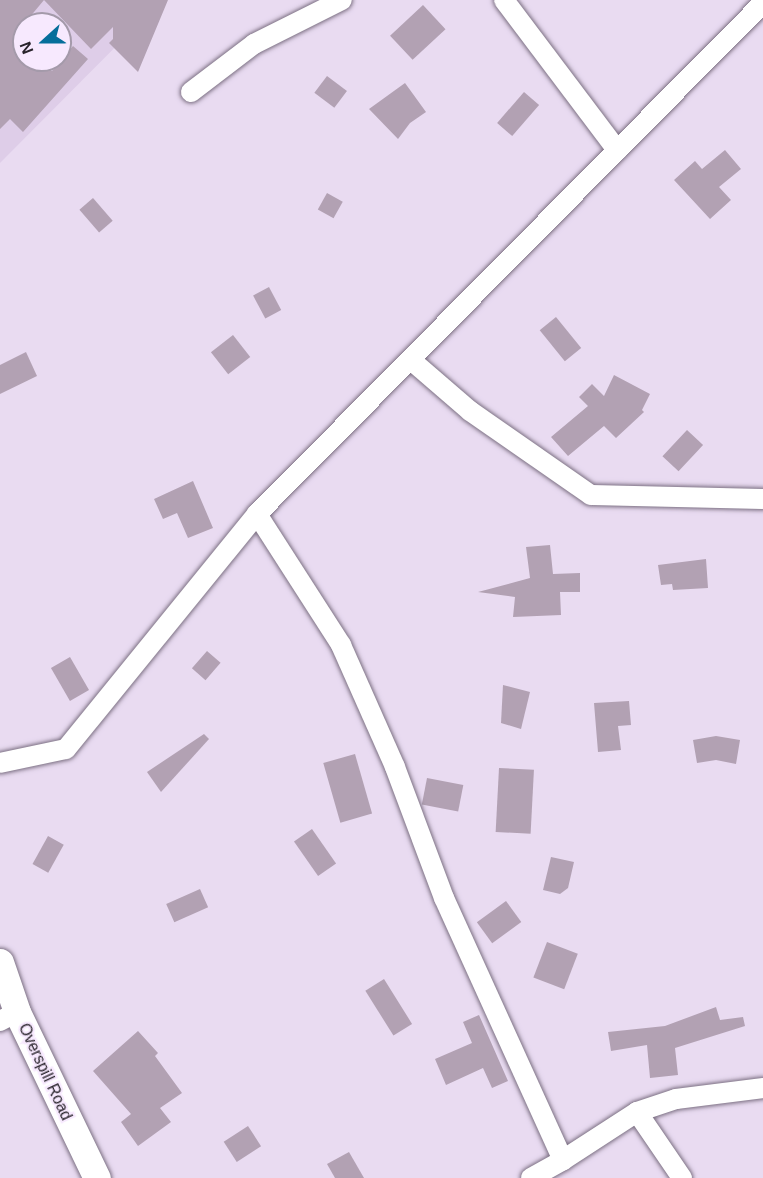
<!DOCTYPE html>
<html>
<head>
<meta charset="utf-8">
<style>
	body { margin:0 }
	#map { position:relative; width:763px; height:1178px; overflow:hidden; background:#e9dbf1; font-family:Arial,sans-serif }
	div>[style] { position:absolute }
	.built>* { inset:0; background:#decde8 }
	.building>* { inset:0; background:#b2a1b3; transform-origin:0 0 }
	.roads { filter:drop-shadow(0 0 2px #7c7083) drop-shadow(0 0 2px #7c7083) }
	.street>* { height:20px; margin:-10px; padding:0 10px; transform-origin:10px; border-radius:10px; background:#fff }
	.secondary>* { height:27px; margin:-13.5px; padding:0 13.5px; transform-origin:13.5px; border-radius:13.5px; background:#fff }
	span { translate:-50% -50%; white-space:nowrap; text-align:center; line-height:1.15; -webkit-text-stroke:4.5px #f7e9fe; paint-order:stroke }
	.street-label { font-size:16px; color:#28232b }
	.north { position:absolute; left:12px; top:12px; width:60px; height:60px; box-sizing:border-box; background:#f7e9fe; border:2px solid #a49aaa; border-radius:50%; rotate:249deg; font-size:16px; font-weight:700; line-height:24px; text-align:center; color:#28232b }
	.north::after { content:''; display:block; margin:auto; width:21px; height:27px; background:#056e9b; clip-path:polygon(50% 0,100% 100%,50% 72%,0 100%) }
</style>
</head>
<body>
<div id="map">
	<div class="built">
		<div style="clip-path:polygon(evenodd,0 0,162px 0,0 163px,0 0,24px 24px,60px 24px,60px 60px,24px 60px,24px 24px)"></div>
	</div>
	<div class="building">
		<div style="clip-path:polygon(0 0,168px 0,138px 72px,109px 43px,113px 39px,113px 27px,91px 49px,44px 0,24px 24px,24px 60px,40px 60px,52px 71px,73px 46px,88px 59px,23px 132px,10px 119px,0 129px)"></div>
		<div style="left:423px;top:5px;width:33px;height:45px;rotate:47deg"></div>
		<div style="left:327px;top:76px;width:25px;height:21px;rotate:37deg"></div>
		<div style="clip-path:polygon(405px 83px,426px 112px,410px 123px,398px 139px,369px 109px)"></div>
		<div style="left:524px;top:92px;width:20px;height:41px;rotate:41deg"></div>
		<div style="clip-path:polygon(725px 150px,741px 169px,719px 187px,731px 200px,710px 219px,674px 180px,695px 161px,702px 169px)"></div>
		<div style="left:327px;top:193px;width:18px;height:19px;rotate:29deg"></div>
		<div style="left:93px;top:198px;width:30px;height:18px;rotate:49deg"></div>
		<div style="left:269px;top:287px;width:26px;height:18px;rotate:62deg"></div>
		<div style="left:556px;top:317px;width:40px;height:21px;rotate:51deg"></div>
		<div style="left:233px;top:335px;width:28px;height:28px;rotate:52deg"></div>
		<div style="clip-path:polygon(26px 352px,37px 376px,0 394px,0 365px)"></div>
		<div style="clip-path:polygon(614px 375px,650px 394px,642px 410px,644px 412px,616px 438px,604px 426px,568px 456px,551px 437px,588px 406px,579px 397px,592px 384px,604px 396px)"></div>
		<div style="left:687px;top:430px;width:22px;height:36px;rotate:43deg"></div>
		<div style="clip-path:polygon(193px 481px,213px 528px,188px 538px,177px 513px,163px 519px,154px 499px)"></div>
		<div style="clip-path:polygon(550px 545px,553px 574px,580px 573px,580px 592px,560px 592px,561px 615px,513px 617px,515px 597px,478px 592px,530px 578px,526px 547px)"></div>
		<div style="clip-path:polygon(706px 559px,708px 588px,673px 590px,672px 584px,661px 585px,658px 565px)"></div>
		<div style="left:207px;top:651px;width:18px;height:23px;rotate:41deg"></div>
		<div style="left:70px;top:657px;width:38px;height:22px;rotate:60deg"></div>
		<div style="clip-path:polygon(503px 685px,530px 692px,521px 729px,501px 723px)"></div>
		<div style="clip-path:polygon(629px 701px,631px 725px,618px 726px,621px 750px,598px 752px,594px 703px)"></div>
		<div style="clip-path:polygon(204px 734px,209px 739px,161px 792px,147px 772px)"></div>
		<div style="clip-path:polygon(716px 736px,740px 740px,736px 764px,716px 760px,697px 763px,693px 740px)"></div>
		<div style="left:355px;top:754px;width:62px;height:33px;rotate:74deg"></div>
		<div style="left:499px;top:768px;width:35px;height:64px;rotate:3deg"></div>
		<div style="left:427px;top:778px;width:37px;height:27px;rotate:11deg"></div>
		<div style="left:312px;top:829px;width:42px;height:22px;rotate:55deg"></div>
		<div style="left:48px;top:836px;width:18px;height:32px;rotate:29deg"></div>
		<div style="clip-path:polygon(551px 857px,574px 862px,568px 888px,560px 894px,543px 890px)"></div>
		<div style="left:200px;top:889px;width:20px;height:37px;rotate:66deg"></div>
		<div style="left:506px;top:901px;width:26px;height:36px;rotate:54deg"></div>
		<div style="left:547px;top:942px;width:33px;height:38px;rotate:21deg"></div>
		<div style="left:384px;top:979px;width:53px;height:22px;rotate:58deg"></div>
		<div style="clip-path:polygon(716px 1007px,720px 1020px,743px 1017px,745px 1026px,675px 1048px,678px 1075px,650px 1078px,647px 1045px,611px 1051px,608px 1032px,665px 1026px)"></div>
		<div style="clip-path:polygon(479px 1015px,508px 1081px,492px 1088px,483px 1068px,446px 1085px,435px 1059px,472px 1043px,463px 1022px)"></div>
		<div style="clip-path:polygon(138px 1031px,158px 1053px,155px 1056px,182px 1093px,160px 1108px,171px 1122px,138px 1146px,121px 1122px,131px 1114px,93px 1071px)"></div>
		<div style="left:248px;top:1126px;width:24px;height:29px;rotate:57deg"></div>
		<div style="clip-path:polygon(349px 1152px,364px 1178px,335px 1178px,327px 1164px)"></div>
	</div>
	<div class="roads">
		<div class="street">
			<div style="left:504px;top:0;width:188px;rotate:53deg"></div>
			<div style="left:191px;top:92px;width:79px;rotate:-37.3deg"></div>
			<div style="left:254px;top:44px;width:98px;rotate:-26.6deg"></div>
			<div style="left:411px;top:360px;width:78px;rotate:40.8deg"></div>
			<div style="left:470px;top:411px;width:147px;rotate:34.8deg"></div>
			<div style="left:591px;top:495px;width:172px;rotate:1.3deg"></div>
			<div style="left:257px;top:514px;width:156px;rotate:57.3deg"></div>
			<div style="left:341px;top:645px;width:133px;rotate:66.1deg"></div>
			<div style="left:395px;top:767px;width:140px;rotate:69.5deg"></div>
			<div style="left:444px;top:898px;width:288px;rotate:65.6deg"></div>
			<div style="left:0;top:763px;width:67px;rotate:-12deg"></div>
			<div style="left:66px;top:749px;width:303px;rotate:-50.9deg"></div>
			<div style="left:257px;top:514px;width:719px;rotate:-45.28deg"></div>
			<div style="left:0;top:1021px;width:19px;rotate:-28deg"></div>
			<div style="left:637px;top:1112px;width:80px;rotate:55.7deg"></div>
			<div style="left:531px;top:1178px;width:37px;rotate:-29deg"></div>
			<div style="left:563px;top:1160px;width:88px;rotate:-33deg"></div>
			<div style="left:637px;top:1112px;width:41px;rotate:-18.4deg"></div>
			<div style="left:676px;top:1099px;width:88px;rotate:-7.2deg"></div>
		</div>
		<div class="secondary">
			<div style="left:0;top:962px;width:53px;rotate:71.2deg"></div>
			<div style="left:17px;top:1012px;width:184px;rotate:64.3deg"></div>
		</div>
	</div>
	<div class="street-label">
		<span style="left:45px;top:1072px;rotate:65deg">Overspill Road</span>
	</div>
	<div class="north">N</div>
</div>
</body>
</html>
